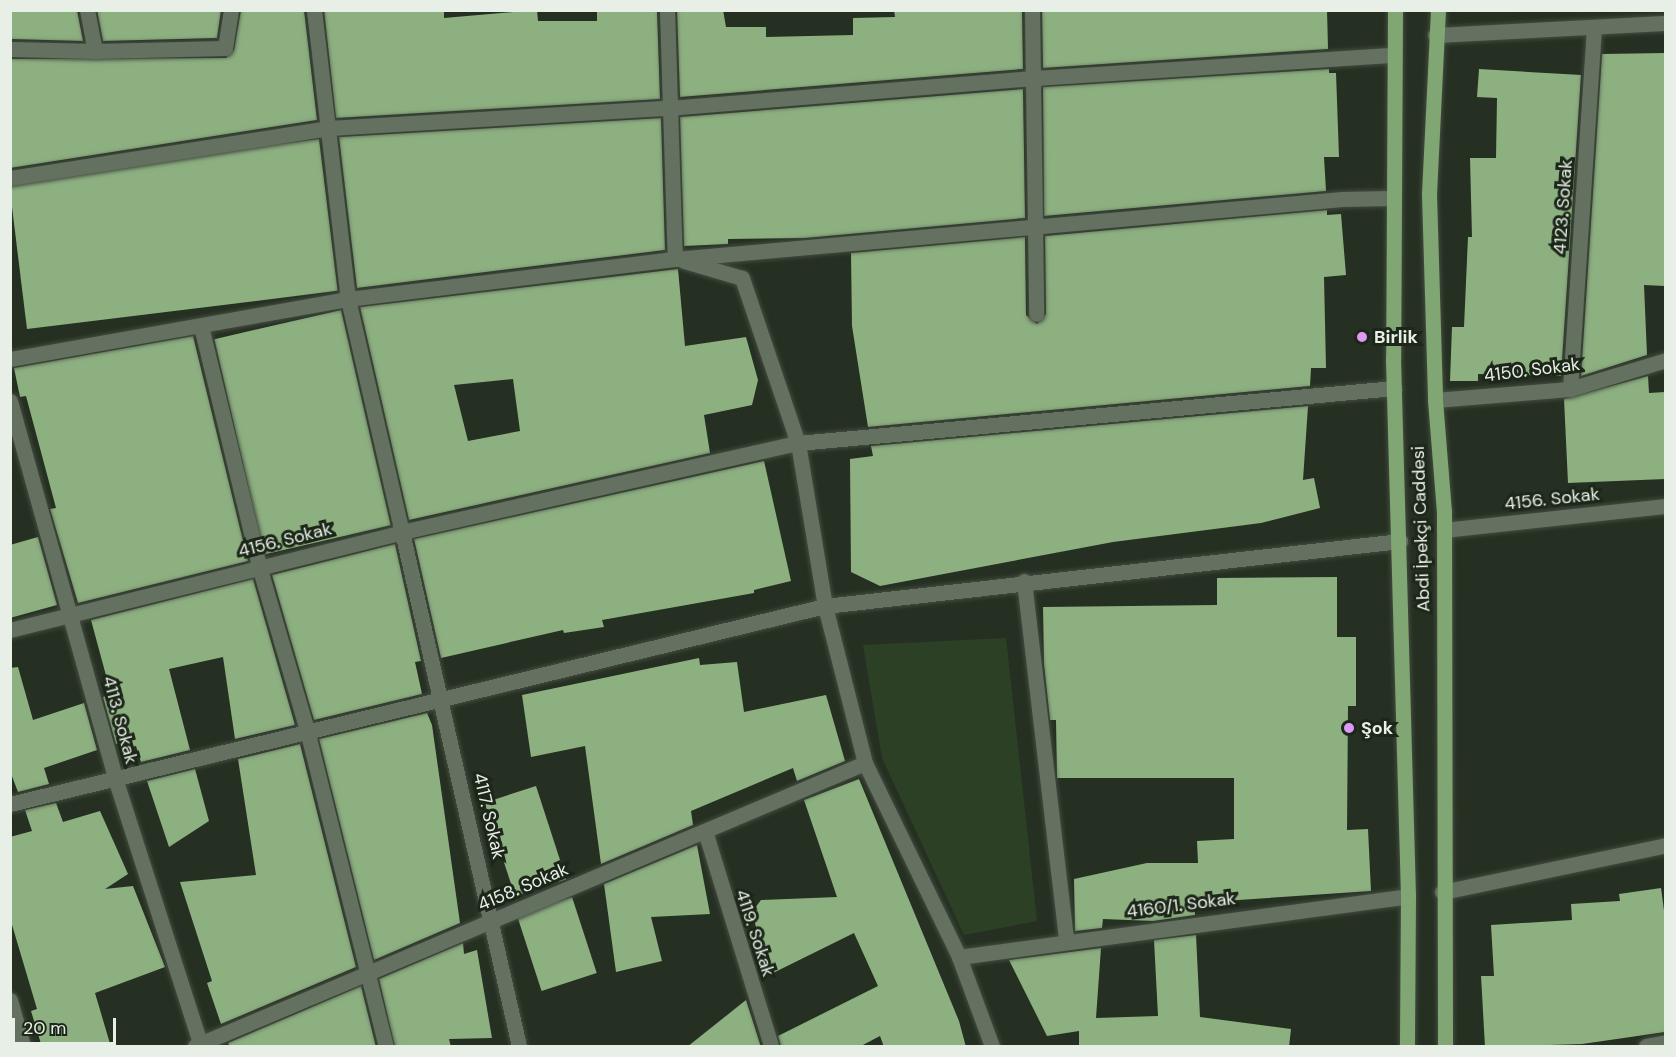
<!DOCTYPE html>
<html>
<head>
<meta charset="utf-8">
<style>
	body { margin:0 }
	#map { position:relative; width:1676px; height:1057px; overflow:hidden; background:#263022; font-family:"DM Sans",sans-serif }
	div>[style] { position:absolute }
	.green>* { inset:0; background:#2c4026 }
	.building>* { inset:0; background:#8db081; transform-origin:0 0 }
	.roads { filter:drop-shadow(0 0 2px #434c40) drop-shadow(0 0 2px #434c40) }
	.minor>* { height:15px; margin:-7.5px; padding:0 7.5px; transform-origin:7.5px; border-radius:7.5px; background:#647160 }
	.major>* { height:15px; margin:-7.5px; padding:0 7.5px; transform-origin:7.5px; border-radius:7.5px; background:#80a673 }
	.dots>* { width:16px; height:16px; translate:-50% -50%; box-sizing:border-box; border:3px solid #1c2719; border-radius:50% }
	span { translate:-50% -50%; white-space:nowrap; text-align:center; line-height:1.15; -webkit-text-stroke:6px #1c2719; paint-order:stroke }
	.street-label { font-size:18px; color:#e8efe6 }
	.poi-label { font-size:18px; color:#e8efe6; font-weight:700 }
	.left { translate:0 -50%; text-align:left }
	.frame { position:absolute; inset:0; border:12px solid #e8efe6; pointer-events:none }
	.scale { position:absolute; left:12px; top:1018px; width:104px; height:27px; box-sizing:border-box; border:3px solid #e8efe6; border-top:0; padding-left:8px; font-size:18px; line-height:21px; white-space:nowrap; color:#e8efe6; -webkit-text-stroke:4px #1c2719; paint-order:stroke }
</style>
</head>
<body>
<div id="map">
	<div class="green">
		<div style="clip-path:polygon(1006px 638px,1037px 921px,964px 935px,882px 758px,863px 645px)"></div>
	</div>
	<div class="building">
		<div style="clip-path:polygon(10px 10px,77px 10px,83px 41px,10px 39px)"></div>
		<div style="clip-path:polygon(97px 10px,221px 10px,217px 38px,103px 41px)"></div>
		<div style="clip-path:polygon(241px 10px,304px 10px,317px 120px,10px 168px,10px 59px,226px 58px,234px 50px)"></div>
		<div style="clip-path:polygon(324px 10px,444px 10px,444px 18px,537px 10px,538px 21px,597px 21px,597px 10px,657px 10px,660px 99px,336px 118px)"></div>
		<div style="clip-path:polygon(677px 10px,723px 10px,726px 27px,766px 27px,766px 37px,853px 35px,853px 18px,895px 17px,894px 10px,1022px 10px,1023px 69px,680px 97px)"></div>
		<div style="clip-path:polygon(1042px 10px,1327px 10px,1328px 49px,1043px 68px)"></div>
		<div style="clip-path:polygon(1665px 53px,1665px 286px,1644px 285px,1647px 355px,1581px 376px,1602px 54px)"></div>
		<div style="clip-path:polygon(1329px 69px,1329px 73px,1336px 73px,1339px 157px,1324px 157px,1326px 191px,1044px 216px,1043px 87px)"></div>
		<div style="clip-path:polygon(1479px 69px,1581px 75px,1561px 376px,1478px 374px,1478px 381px,1450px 381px,1452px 327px,1464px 327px,1468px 237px,1472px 237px,1470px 158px,1496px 158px,1497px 98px,1477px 97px)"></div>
		<div style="clip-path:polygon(1023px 89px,1025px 218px,805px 238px,728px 239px,728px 244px,684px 246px,680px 117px)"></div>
		<div style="clip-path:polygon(661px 118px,665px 250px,357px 288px,339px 137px)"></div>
		<div style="left:319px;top:139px;width:153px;height:313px;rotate:83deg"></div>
		<div style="clip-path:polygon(1327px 210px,1327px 215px,1341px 214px,1346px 275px,1324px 277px,1326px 368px,1311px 368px,1310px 386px,868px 427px,852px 326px,851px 253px,1025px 237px,1026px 315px,1037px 324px,1046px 314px,1045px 236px)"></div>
		<div style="clip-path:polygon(evenodd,678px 269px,685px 346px,746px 337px,758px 380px,752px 405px,704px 415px,710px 453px,409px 520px,360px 307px,678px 269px,513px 379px,520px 431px,468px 441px,454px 385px,513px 379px)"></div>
		<div style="left:341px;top:310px;width:221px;height:130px;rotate:77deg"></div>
		<div style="clip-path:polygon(193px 336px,248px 561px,78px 603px,50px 509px,56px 508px,26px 396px,20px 397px,14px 368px)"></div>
		<div style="clip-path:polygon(1648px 376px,1649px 393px,1665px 392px,1665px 479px,1568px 483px,1564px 399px)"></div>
		<div style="clip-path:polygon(1308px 406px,1303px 480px,1314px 478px,1320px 508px,1261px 523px,1113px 542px,880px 586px,851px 572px,850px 459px,873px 456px,871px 446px)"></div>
		<div style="clip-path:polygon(764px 461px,791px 581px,754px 590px,754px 593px,602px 620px,604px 627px,564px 633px,563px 630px,441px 658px,414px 539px)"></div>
		<div style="clip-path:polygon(38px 537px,57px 605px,10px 618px,10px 545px)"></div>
		<div style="clip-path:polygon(395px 544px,421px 661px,415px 662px,422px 694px,314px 720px,272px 575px)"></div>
		<div style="clip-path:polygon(1337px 577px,1337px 637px,1356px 637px,1356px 706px,1348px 706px,1347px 830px,1368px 829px,1371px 891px,1194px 903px,1195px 915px,1153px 921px,1103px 919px,1102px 928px,1075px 931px,1074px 879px,1147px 863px,1198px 863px,1197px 841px,1234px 839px,1234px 778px,1057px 778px,1056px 720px,1050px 720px,1044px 664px,1043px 607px,1217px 605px,1217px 578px)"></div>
		<div style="clip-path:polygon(253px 579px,295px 725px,235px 739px,223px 657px,169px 669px,190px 750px,141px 762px,136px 746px,125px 748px,124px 742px,116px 744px,103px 697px,111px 694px,91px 620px)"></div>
		<div style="clip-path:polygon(699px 658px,700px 665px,737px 662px,744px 712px,826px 695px,845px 761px,797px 781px,793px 768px,691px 811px,693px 825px,601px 864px,585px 746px,531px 757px,522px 695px)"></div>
		<div style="clip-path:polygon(18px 667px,33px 720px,84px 703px,97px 750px,44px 768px,49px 784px,18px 792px,10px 771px,10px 668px)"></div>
		<div style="clip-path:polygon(427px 713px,432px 725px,460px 923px,374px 960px,319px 739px)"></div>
		<div style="clip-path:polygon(300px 744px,356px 967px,221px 1024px,207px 983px,212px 981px,180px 882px,256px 875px,238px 759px)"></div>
		<div style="clip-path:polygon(195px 769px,209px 821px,169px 847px,147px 781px)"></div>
		<div style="clip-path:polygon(859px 779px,959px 1021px,966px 1047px,884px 1047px,880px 1036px,859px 1047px,781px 1047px,778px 1036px,878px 986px,854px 933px,769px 975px,752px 912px,761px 900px,837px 897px,804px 800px)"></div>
		<div style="left:536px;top:786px;width:98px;height:54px;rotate:72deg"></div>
		<div style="clip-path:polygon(56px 803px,63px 822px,100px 811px,128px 874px,105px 889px,133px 886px,165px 967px,95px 993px,111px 1047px,42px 1047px,31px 1011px,37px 1009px,10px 918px,10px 837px,32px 831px,25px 810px)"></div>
		<div style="clip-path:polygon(697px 845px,710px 914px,651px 917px,662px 961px,616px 972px,604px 884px)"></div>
		<div style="clip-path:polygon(1661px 888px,1665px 918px,1665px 1032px,1582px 1044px,1485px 1047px,1481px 976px,1494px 976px,1491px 925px,1572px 920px,1571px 904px,1620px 901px,1619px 894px)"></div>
		<div style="left:572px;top:897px;width:80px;height:58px;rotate:72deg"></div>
		<div style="clip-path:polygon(1196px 935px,1200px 1017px,1291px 1029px,1289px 1047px,1079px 1047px,1079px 1031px,1047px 1036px,1009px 960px,1101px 948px,1096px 1018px,1158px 1016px,1154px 940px)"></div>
		<div style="clip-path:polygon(463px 943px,464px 954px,477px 950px,492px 1038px,449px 1039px,451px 1047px,395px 1047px,379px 979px)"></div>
		<div style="clip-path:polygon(361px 986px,376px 1047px,230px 1047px,228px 1043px)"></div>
		<div style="clip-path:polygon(746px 1000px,761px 1047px,687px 1047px)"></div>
	</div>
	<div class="roads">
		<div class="minor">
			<div style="left:314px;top:10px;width:291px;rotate:83.3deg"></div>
			<div style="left:348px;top:299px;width:239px;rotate:77deg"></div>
			<div style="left:402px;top:532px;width:406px;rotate:-12.7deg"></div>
			<div style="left:798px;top:443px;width:599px;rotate:-5.27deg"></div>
			<div style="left:667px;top:10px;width:249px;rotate:88.2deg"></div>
			<div style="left:1032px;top:10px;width:304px;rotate:89.2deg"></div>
			<div style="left:1435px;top:35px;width:231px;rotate:-3deg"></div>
			<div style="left:10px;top:49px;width:85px;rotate:1.3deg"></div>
			<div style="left:95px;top:51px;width:42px;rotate:-101deg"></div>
			<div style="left:95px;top:51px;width:130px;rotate:-1.3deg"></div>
			<div style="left:225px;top:48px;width:38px;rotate:-81deg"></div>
			<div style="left:10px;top:178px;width:322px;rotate:-8.9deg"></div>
			<div style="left:328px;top:128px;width:341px;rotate:-3.4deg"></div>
			<div style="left:668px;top:108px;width:368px;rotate:-4.7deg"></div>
			<div style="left:1035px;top:78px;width:360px;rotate:-3.7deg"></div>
			<div style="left:684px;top:261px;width:60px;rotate:16.3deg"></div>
			<div style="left:742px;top:278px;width:174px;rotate:71.3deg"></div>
			<div style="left:798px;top:443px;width:165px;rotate:80.6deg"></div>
			<div style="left:825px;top:606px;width:162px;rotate:75.7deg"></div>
			<div style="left:865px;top:763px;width:216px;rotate:64.1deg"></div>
			<div style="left:959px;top:957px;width:95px;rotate:69.7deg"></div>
			<div style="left:201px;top:326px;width:247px;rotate:76.4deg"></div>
			<div style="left:259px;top:566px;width:171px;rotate:73.7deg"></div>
			<div style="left:307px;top:730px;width:326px;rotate:76deg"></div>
			<div style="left:10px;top:359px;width:343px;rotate:-10.1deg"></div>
			<div style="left:348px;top:299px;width:329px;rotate:-7deg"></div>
			<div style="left:675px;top:259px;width:670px;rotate:-5.14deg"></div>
			<div style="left:1342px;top:199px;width:49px;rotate:-1.2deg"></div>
			<div style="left:1570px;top:389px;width:362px;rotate:-86.2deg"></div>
			<div style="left:1435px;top:400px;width:135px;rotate:-4.7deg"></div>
			<div style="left:1570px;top:389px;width:100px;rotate:-16.8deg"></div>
			<div style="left:10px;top:401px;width:391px;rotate:74.4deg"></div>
			<div style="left:115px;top:778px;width:281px;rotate:72.2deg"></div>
			<div style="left:1444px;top:530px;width:223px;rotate:-6.2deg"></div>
			<div style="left:1024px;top:581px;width:361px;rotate:83.3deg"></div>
			<div style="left:10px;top:630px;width:404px;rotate:-14deg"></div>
			<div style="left:402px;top:532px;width:527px;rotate:77.18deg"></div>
			<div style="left:10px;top:804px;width:839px;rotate:-13.66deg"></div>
			<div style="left:825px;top:606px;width:579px;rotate:-6.45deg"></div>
			<div style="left:705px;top:831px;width:225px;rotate:72.9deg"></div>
			<div style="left:1442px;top:892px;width:229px;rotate:-11.8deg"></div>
			<div style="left:959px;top:957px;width:453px;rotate:-7.7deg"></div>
			<div style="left:10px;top:1000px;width:48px;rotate:74.2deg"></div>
			<div style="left:195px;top:1046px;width:727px;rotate:-22.9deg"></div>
			<div style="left:1646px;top:1046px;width:20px;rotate:-11deg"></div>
		</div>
		<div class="major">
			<div style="left:1395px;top:10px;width:349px;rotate:90.3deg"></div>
			<div style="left:1393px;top:359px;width:537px;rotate:88.4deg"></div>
			<div style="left:1408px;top:896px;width:150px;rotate:90.4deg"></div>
			<div style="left:1438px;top:10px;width:184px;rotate:92.8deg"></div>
			<div style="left:1429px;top:194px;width:206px;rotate:88.3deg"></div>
			<div style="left:1435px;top:400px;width:111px;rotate:85.4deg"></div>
			<div style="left:1444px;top:511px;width:535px;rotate:89.89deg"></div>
		</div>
	</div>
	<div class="dots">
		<div style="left:1362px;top:337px;background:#dd99f3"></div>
		<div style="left:1349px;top:728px;background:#dd99f3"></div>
	</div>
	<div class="street-label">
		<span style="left:1563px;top:207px;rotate:-86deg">4123. Sokak</span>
		<span style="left:1532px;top:370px;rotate:-7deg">4150. Sokak</span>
		<span style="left:1552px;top:499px;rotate:-6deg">4156. Sokak</span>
		<span style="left:1421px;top:529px;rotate:-92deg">Abdi İpekçi Caddesi</span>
		<span style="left:285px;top:540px;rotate:-14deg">4156. Sokak</span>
		<span style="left:120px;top:720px;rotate:75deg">4113. Sokak</span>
		<span style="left:489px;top:816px;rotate:77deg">4117. Sokak</span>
		<span style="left:523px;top:887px;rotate:-23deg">4158. Sokak</span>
		<span style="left:1181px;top:905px;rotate:-7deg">4160/1. Sokak</span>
		<span style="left:755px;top:933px;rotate:72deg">4119. Sokak</span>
	</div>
	<div class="poi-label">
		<span class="left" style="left:1374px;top:337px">Birlik</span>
		<span class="left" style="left:1361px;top:728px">Şok</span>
	</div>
	<div class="frame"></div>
	<div class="scale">20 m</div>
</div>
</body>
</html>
